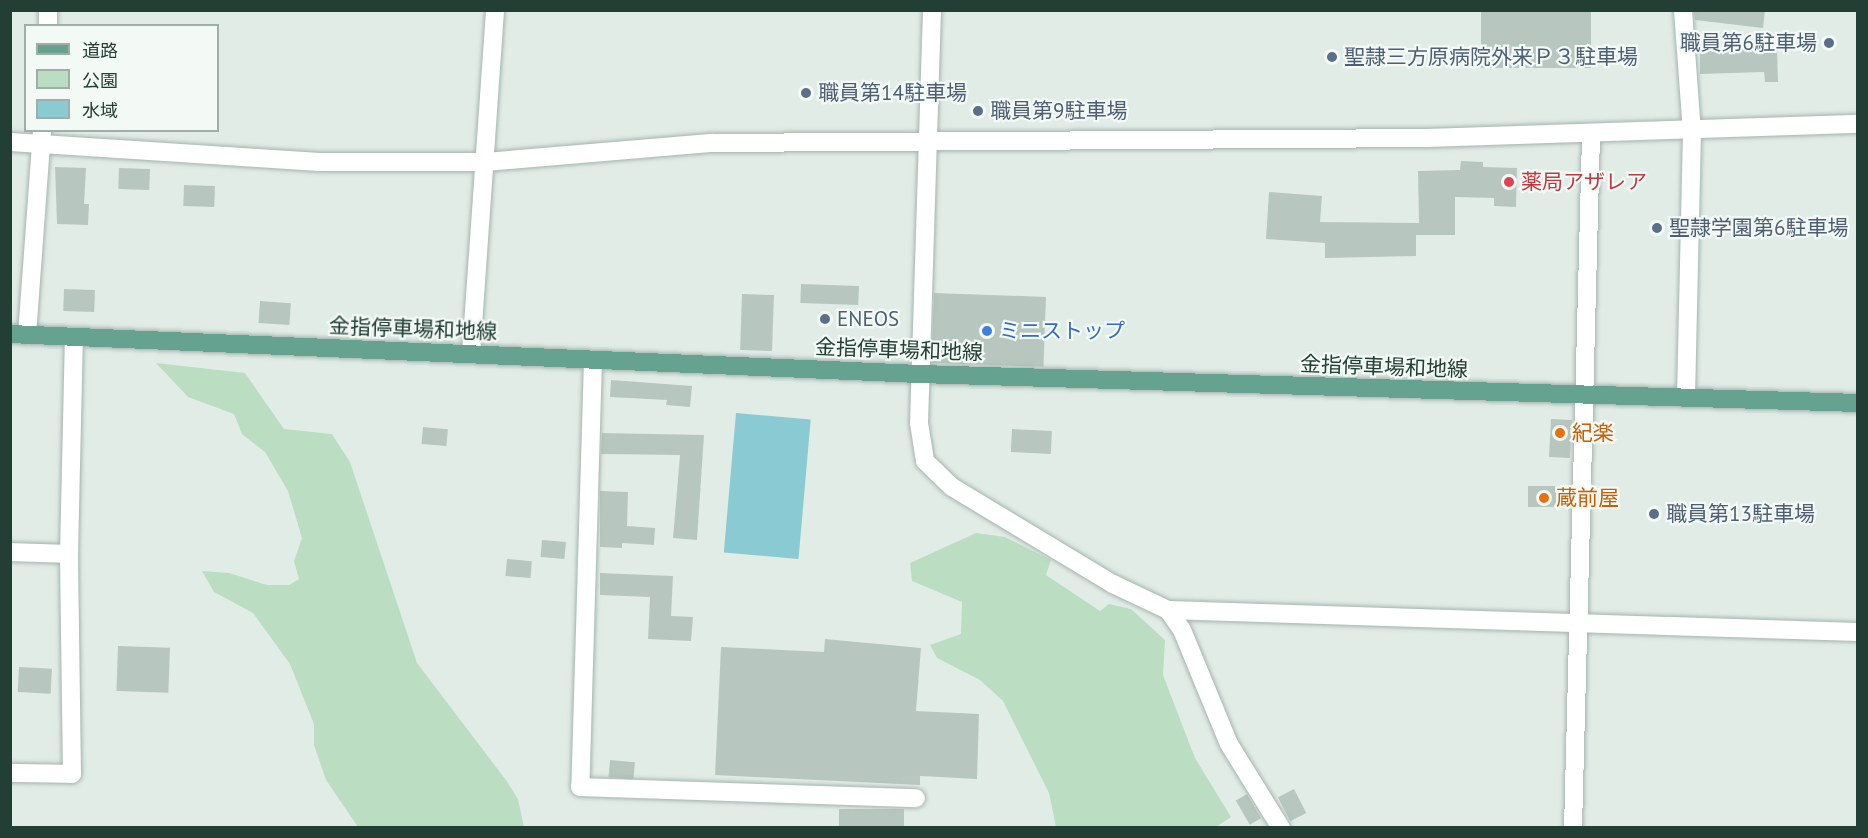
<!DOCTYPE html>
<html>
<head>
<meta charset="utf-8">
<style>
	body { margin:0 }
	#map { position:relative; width:1868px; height:838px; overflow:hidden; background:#e2ece7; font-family:"PT Sans","Noto Sans JP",sans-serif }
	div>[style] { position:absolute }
	.green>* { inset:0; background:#bbdec3 }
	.water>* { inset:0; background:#8acad2; transform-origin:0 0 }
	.building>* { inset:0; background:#b7c7c0; transform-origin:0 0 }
	.roads { filter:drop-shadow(0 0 2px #a5b4ae) drop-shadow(0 0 2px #a5b4ae) }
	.minor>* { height:18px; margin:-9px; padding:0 9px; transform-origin:9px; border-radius:9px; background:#fff }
	.major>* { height:18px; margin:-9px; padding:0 9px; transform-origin:9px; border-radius:9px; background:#66a290 }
	.dots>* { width:16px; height:16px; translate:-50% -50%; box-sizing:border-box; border:3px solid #f3f9f5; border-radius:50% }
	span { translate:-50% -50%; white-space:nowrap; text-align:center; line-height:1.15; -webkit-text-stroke:4.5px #f3f9f5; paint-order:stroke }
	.service-label { font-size:21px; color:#4e5e75 }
	.right { translate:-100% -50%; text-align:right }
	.left { translate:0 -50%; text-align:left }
	.health-label { font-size:21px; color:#be3a42 }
	.street-label { font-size:21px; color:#223e35 }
	.shop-label { font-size:21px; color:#366cbe }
	.food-label { font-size:21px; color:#c56008 }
	.frame { position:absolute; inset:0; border:12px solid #223e35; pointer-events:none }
	.legend { position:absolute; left:24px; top:24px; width:195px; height:108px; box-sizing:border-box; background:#f3f9f5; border:2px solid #9faea8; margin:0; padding:8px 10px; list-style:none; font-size:18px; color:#223e35 }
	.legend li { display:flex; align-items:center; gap:12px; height:30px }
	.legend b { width:30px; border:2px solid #9faea8 }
</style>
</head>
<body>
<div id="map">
	<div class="green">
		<div style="clip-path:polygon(156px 363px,245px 373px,284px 429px,332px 434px,350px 462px,417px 663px,506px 780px,518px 799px,524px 827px,358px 827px,326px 780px,314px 745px,314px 724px,290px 664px,253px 613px,214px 592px,202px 571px,229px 573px,267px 585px,289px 585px,299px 579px,294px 561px,302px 538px,288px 491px,265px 452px,242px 434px,234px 414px,188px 397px)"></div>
		<div style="clip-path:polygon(976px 533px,1005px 537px,1051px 560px,1046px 575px,1100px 611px,1109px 604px,1131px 609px,1165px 640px,1163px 675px,1195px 758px,1231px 817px,1216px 827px,1056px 827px,1049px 793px,1003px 701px,980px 680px,937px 658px,930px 645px,961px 634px,962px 602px,912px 581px,910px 563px)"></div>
	</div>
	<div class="water">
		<div style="left:736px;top:413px;width:75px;height:140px;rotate:5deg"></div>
	</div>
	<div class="building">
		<div style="left:1481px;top:10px;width:110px;height:58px"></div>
		<div style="clip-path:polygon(1694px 10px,1765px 10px,1763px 28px,1695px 20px)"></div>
		<div style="clip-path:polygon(1759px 48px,1777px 48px,1778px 82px,1765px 82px,1764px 72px,1700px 74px,1700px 49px)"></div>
		<div style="clip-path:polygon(1461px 161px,1483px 162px,1483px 167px,1517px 168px,1516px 207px,1494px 206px,1494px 198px,1455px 197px,1455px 235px,1416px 235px,1416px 256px,1325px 258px,1325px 243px,1266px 239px,1269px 192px,1322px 196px,1320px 222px,1419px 223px,1418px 171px,1460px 170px)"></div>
		<div style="clip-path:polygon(55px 167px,86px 168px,84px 204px,89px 204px,88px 225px,57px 224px)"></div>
		<div style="left:119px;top:168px;width:31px;height:21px;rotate:2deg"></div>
		<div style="left:184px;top:185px;width:31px;height:21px;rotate:2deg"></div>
		<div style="left:801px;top:284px;width:58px;height:19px;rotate:2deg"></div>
		<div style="left:64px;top:289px;width:31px;height:22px;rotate:2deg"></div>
		<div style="left:934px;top:293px;width:112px;height:70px;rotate:2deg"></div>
		<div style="left:742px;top:294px;width:32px;height:56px;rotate:2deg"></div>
		<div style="left:260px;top:301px;width:31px;height:22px;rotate:4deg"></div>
		<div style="clip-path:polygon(611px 380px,692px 386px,690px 407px,666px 405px,667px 400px,610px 397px)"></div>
		<div style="left:1551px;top:419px;width:21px;height:38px;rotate:3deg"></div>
		<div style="left:423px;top:427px;width:25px;height:17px;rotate:5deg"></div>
		<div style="left:1012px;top:429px;width:40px;height:23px;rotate:3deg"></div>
		<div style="clip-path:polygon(602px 433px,704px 435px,697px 540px,673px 538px,680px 455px,601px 454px)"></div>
		<div style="left:1528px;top:486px;width:28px;height:21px"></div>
		<div style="clip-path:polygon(600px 491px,628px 492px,627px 526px,655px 528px,654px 545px,622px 543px,622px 548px,600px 547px)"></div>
		<div style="left:542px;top:540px;width:24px;height:17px;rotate:5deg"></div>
		<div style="left:507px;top:559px;width:25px;height:17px;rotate:5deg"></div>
		<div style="clip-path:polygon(600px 573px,673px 576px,671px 616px,693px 617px,691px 641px,648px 639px,650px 597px,600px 595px)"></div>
		<div style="clip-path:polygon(825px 639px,921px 648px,916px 711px,979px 714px,977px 779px,920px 776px,920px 785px,715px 775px,721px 647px,824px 652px)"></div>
		<div style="left:118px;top:646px;width:52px;height:45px;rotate:2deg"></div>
		<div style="left:19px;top:667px;width:33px;height:25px;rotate:3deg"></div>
		<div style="left:610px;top:760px;width:25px;height:17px;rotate:5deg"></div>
		<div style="left:1294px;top:789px;width:27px;height:18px;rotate:63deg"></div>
		<div style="left:1247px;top:794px;width:28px;height:13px;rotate:60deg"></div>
		<div style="left:839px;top:809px;width:65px;height:19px"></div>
	</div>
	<div class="roads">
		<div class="minor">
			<div style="left:932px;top:10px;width:413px;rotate:91.8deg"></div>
			<div style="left:919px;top:423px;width:38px;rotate:81deg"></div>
			<div style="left:925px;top:461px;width:37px;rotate:44deg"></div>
			<div style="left:952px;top:487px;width:188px;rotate:31.1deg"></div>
			<div style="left:1113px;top:584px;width:61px;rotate:25.3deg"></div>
			<div style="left:1168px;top:610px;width:690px;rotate:1.83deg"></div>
			<div style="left:1683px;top:10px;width:122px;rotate:85.8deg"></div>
			<div style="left:1692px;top:132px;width:265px;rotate:91.3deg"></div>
			<div style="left:48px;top:26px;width:16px;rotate:-90deg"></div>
			<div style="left:10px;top:142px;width:310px;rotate:3.7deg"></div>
			<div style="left:319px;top:162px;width:166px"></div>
			<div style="left:485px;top:162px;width:229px;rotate:-4.8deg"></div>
			<div style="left:713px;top:143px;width:715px;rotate:-0.4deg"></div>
			<div style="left:1428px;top:138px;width:430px;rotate:-1.9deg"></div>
			<div style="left:27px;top:335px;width:206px;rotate:-85.8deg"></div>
			<div style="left:471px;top:354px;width:345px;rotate:-86deg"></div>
			<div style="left:593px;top:360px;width:427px;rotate:91.7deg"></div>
			<div style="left:580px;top:787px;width:336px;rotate:1.9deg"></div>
			<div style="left:10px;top:552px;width:59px;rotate:1.9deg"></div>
			<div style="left:1168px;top:610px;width:24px;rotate:55deg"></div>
			<div style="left:1182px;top:630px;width:123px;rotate:67.6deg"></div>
			<div style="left:1229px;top:744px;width:99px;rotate:58.2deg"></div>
			<div style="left:10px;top:773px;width:62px;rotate:0.9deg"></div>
			<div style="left:72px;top:774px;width:220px;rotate:-90.8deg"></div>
			<div style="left:69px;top:554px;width:217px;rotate:-88.7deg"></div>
			<div style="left:1573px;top:828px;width:694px;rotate:-88.51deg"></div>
		</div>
		<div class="major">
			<div style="left:10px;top:334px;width:911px;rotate:2.52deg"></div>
			<div style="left:920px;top:374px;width:938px;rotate:1.77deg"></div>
		</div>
	</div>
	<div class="dots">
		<div style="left:1829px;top:43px;background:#5c6f8a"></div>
		<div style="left:1332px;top:57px;background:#5c6f8a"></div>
		<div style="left:806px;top:93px;background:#5c6f8a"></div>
		<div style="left:978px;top:111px;background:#5c6f8a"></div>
		<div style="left:1509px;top:182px;background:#e0444e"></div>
		<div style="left:1657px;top:228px;background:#5c6f8a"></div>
		<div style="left:825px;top:319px;background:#5c6f8a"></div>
		<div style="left:987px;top:331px;background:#3f7fe0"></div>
		<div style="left:1560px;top:433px;background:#e8710a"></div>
		<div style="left:1544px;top:498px;background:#e8710a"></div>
		<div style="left:1654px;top:514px;background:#5c6f8a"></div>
	</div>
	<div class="service-label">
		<span class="right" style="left:1817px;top:43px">職員第6駐車場</span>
		<span class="left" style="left:1344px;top:57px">聖隷三方原病院外来Ｐ３駐車場</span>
		<span class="left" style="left:818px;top:93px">職員第14駐車場</span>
		<span class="left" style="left:990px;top:111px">職員第9駐車場</span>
		<span class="left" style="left:1669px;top:228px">聖隷学園第6駐車場</span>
		<span class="left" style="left:837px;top:319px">ENEOS</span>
		<span class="left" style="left:1666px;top:514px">職員第13駐車場</span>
	</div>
	<div class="health-label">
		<span class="left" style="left:1521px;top:182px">薬局アザレア</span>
	</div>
	<div class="street-label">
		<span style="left:413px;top:329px;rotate:2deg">金指停車場和地線</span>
		<span style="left:899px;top:350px;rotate:2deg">金指停車場和地線</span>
		<span style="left:1384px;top:367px;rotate:2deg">金指停車場和地線</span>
	</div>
	<div class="shop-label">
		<span class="left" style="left:999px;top:331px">ミニストップ</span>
	</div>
	<div class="food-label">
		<span class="left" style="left:1572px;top:433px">紀楽</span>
		<span class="left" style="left:1556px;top:498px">蔵前屋</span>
	</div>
	<div class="frame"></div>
	<ul class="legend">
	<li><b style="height:8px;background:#66a290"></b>道路</li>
	<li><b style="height:16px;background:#bbdec3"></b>公園</li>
	<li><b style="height:16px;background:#8acad2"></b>水域</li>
	</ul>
</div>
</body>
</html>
